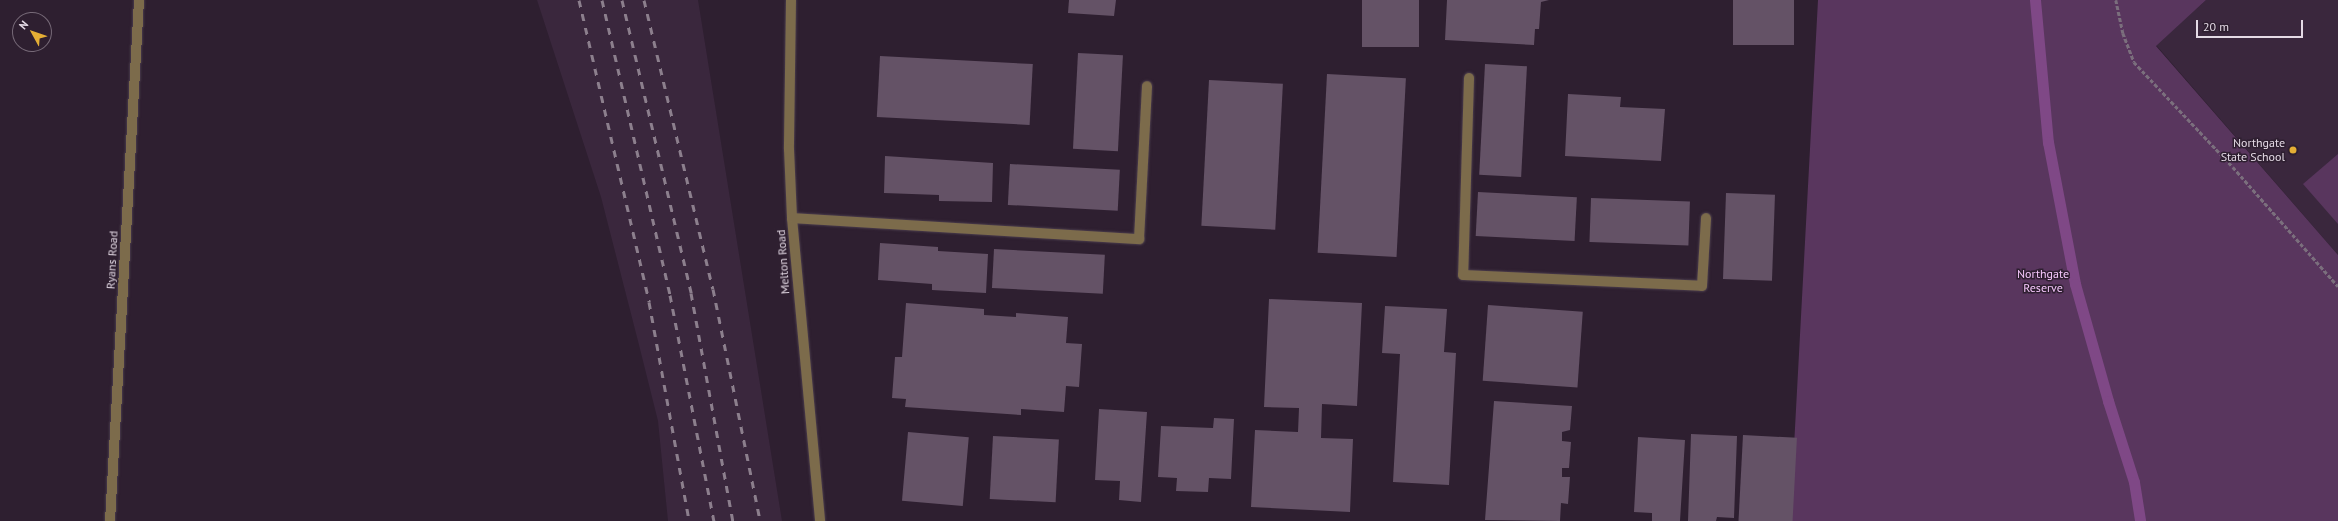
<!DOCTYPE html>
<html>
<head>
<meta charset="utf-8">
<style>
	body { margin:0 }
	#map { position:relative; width:2338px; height:521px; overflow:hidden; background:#2e1f30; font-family:"PT Sans",sans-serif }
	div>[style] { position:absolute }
	.built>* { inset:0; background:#3a273d }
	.green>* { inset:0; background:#59365e }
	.stream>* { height:11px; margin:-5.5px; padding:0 5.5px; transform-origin:5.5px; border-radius:5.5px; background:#7f4886 }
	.building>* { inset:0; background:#645266; transform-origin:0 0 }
	.path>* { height:2.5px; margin-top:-1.25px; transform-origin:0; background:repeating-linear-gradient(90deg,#7b6f7d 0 4px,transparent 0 6px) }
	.roads { filter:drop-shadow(0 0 1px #4b3d4d) drop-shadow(0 0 1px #4b3d4d) }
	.minor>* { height:10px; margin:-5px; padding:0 5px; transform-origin:5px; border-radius:5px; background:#7c6b4b }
	.rail>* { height:3px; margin-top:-1.5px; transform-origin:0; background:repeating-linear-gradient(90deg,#8c7f8d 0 7px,transparent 0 14px) }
	.dots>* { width:11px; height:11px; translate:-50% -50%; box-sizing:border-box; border:2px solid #2e1f30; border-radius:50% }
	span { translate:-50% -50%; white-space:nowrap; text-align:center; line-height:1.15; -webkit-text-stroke:3px #2e1f30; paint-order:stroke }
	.poi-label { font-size:12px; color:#e4dae5 }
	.right { translate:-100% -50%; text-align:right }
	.street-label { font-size:12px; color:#e4dae5 }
	.park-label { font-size:12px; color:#f6c7fc }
	.north { position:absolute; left:12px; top:12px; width:40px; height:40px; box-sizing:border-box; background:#2e1f30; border:1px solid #776a78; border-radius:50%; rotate:310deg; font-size:11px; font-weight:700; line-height:16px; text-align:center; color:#e4dae5 }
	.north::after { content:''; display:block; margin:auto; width:14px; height:18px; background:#e4ae35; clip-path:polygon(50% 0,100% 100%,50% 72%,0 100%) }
	.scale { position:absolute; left:2196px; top:20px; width:107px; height:18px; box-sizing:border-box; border:2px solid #e4dae5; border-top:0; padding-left:5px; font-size:12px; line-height:14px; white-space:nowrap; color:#e4dae5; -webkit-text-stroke:3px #2e1f30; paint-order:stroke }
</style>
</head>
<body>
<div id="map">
	<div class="built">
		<div style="clip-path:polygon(537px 0,698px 0,782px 521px,668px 521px,658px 421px,638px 341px,601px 197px)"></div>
		<div style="clip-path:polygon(2206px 0,2338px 0,2338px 255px,2156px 45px)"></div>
	</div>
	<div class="green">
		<div style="clip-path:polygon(1818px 0,2206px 0,2156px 46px,2338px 255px,2338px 521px,1790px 521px)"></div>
		<div style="clip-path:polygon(2338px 154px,2338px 224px,2303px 184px)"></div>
	</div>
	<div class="stream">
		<div style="left:2035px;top:0;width:143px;rotate:84.8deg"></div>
		<div style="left:2048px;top:142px;width:145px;rotate:79.2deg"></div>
		<div style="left:2075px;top:284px;width:122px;rotate:74.2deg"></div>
		<div style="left:2108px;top:401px;width:85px;rotate:72.2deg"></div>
		<div style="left:2134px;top:482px;width:39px;rotate:81deg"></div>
	</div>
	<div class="building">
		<div style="clip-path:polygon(1069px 0,1116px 0,1114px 16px,1068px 13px)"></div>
		<div style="left:1362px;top:0;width:57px;height:47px"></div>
		<div style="clip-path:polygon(1447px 0,1549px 0,1541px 2px,1539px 29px,1535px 29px,1534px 45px,1445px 40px)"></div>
		<div style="left:1733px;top:0;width:61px;height:45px"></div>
		<div style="left:1078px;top:53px;width:45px;height:96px;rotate:3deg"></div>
		<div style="left:880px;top:56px;width:153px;height:61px;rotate:3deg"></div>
		<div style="left:1485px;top:64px;width:42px;height:111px;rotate:3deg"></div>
		<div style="left:1327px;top:74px;width:79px;height:179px;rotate:3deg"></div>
		<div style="left:1209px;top:80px;width:74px;height:146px;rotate:3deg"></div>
		<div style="clip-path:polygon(1568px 94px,1621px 97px,1620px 107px,1665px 109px,1661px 161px,1565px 156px)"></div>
		<div style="clip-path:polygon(885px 156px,993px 163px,992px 202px,939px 201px,939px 195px,884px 193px)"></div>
		<div style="left:1010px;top:164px;width:110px;height:41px;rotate:3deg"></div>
		<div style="left:1478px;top:192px;width:99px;height:44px;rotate:3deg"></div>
		<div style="left:1726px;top:193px;width:49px;height:86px;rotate:2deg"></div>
		<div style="left:1591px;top:198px;width:99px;height:44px;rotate:2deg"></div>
		<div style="clip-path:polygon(880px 243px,938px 247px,938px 251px,988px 254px,986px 293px,932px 290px,932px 284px,878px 280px)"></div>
		<div style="left:994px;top:249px;width:111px;height:39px;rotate:3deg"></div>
		<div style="clip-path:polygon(1269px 299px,1362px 303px,1357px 406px,1322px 404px,1321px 438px,1353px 439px,1350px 512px,1251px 507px,1255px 430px,1298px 432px,1299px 408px,1264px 407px)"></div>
		<div style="clip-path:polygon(906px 303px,984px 309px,984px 315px,1016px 317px,1016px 313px,1068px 317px,1066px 343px,1082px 344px,1079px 387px,1066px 386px,1064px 412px,1021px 409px,1021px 415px,905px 407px,906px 399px,892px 398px,895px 357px,902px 357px)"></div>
		<div style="left:1488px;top:305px;width:95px;height:76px;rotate:4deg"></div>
		<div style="clip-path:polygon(1385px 306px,1447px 309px,1444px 352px,1456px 353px,1449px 485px,1393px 482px,1400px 354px,1382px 353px)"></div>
		<div style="clip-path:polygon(1494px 401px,1572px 406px,1570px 430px,1562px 432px,1562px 441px,1571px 442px,1569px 468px,1562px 468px,1562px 477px,1570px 477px,1568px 504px,1561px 503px,1560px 521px,1485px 520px)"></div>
		<div style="clip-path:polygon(1099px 409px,1147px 412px,1141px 502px,1119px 500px,1120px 481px,1095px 480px)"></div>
		<div style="clip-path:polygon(1214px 418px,1234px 419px,1231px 479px,1209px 478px,1208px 492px,1176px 491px,1177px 478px,1158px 477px,1161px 426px,1213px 428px)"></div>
		<div style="left:908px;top:432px;width:61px;height:69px;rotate:5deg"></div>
		<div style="clip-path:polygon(1691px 434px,1737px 436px,1734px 518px,1717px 517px,1716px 521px,1688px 521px)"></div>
		<div style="left:1743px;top:435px;width:54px;height:86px;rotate:3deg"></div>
		<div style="left:993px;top:436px;width:66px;height:63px;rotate:3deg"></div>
		<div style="clip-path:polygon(1638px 437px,1685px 440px,1680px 521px,1652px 521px,1652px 513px,1634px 512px)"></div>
	</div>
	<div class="path">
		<div style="left:2116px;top:0;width:34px;rotate:78deg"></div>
		<div style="left:2123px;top:33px;width:31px;rotate:69deg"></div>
		<div style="left:2134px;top:62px;width:144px;rotate:46.7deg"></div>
		<div style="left:2233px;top:167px;width:159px;rotate:48.6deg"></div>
	</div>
	<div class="roads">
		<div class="minor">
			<div style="left:791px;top:0;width:149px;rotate:90.8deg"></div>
			<div style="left:789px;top:149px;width:69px;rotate:87.5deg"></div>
			<div style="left:792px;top:218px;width:304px;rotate:84.7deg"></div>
			<div style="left:1469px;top:78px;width:197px;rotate:91.7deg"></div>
			<div style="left:1463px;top:275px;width:239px;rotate:2.6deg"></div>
			<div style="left:1702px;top:286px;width:68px;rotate:-86.6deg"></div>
			<div style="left:792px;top:218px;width:348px;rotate:3.5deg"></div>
			<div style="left:1139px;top:239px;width:153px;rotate:-87deg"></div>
			<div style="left:110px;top:521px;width:522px;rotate:-86.81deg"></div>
		</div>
	</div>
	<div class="rail">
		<div style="left:579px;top:0;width:310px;rotate:76.9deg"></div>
		<div style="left:649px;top:302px;width:223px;rotate:79.6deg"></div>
		<div style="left:602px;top:0;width:303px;rotate:77deg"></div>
		<div style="left:670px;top:295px;width:230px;rotate:79deg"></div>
		<div style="left:622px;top:0;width:301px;rotate:76.7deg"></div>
		<div style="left:691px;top:293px;width:232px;rotate:79.6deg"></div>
		<div style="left:644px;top:0;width:297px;rotate:76.6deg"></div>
		<div style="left:713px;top:289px;width:237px;rotate:78.5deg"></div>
	</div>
	<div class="dots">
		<div style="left:2293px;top:150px;background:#e4ae35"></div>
	</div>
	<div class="poi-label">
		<span class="right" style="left:2285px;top:150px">Northgate<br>State School</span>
	</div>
	<div class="street-label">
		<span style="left:112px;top:260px;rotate:-87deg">Ryans Road</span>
		<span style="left:783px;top:262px;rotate:-94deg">Melton Road</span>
	</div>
	<div class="park-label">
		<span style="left:2043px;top:281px">Northgate<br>Reserve</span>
	</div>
	<div class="north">N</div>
	<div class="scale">20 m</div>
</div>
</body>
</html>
